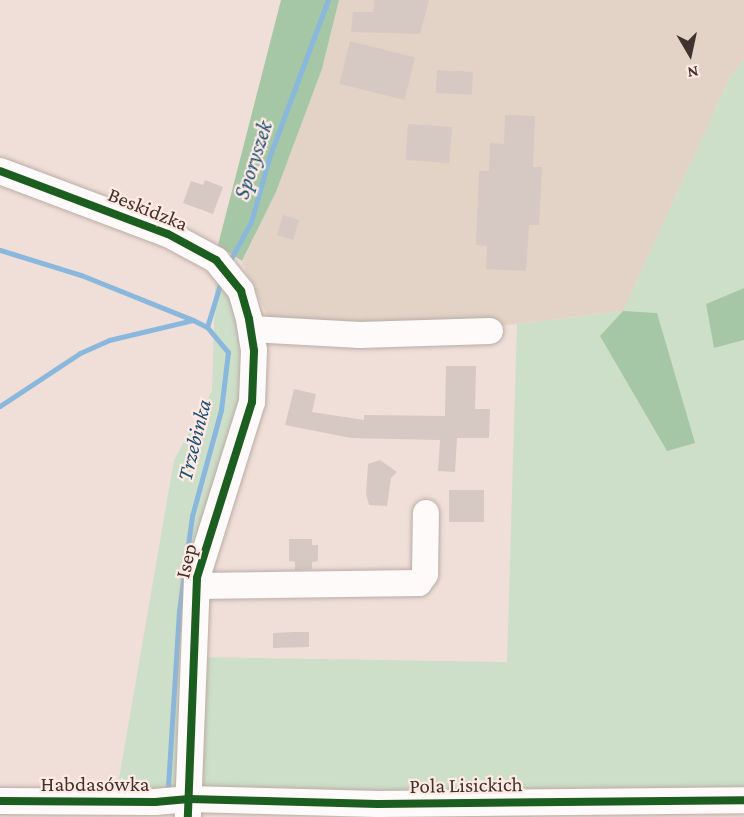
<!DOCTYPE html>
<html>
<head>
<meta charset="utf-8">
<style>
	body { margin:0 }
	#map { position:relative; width:744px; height:817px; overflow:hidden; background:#f0dfd8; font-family:"Crimson Pro",serif }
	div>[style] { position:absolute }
	.industrial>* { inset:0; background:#e2d3c6 }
	.green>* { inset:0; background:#cddfc8 }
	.forest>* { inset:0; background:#a6c7a5 }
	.stream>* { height:5px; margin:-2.5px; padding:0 2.5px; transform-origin:2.5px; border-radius:2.5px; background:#8ab7dc }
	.building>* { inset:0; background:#d6c8c3; transform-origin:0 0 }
	.roads { filter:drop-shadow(0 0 2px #baaca7) drop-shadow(0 0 2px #baaca7) }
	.minor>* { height:26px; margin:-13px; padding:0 13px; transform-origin:13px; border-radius:13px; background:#fdfaf9 }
	.cycleway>* { height:8px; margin:-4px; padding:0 4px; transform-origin:4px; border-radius:4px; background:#1b5e20 }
	span { translate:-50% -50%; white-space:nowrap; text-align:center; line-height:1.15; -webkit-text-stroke:4.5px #feeae3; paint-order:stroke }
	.street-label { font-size:21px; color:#40332f }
	.water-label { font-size:22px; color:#1a4e74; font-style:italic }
	.north { position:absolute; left:660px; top:24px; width:60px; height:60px; -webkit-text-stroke:4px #feeae3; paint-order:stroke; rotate:171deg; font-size:16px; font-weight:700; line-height:24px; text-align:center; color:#40332f }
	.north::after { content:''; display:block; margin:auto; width:21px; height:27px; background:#40332f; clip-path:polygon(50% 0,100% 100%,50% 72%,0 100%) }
</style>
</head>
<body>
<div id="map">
	<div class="industrial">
		<div style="clip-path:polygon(339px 0,744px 0,744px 59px,729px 79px,623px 311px,500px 326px,270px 321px,242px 262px,276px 192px,322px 69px)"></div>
	</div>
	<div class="green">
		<div style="clip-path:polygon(744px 59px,744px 288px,706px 304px,714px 348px,744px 340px,744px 799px,533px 810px,533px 817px,379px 817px,379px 813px,115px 802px,174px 460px,212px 391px,216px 260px,254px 351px,197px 578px,196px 657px,507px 662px,517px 324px,623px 311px,729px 79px)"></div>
	</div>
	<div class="forest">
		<div style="clip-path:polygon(281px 0,339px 0,322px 69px,276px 192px,242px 261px,218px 245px)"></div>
		<div style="clip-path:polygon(744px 288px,744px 340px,714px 348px,706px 304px)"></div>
		<div style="clip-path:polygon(623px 311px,657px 313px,695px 443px,667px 451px,600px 336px)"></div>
	</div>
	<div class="stream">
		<div style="left:0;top:250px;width:85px;rotate:17.2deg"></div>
		<div style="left:81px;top:275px;width:121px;rotate:21.9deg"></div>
		<div style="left:193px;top:320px;width:16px;rotate:27deg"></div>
		<div style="left:207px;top:327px;width:33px;rotate:50deg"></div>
		<div style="left:228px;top:352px;width:58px;rotate:96.9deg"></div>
		<div style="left:221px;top:410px;width:110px;rotate:105.3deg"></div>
		<div style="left:192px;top:516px;width:96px;rotate:97.8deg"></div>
		<div style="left:179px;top:611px;width:176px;rotate:93.6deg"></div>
		<div style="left:228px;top:264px;width:48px;rotate:-61.3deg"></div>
		<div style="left:251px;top:222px;width:70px;rotate:-74.2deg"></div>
		<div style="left:270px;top:155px;width:165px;rotate:-69.5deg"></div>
		<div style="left:207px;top:327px;width:51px;rotate:-73deg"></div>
		<div style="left:0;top:406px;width:96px;rotate:-33.5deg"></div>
		<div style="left:80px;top:353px;width:32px;rotate:-24deg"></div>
		<div style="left:109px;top:340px;width:86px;rotate:-13.4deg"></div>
	</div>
	<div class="building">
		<div style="clip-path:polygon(374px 0,429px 0,420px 34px,351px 32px,353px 12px,373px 12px)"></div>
		<div style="left:350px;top:41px;width:67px;height:44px;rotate:14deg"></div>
		<div style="left:437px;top:70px;width:36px;height:23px;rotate:3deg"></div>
		<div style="clip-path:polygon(505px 115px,535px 116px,533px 167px,542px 167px,539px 225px,529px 225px,526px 271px,486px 269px,487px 246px,476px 245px,479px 171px,489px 171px,490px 143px,504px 144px)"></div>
		<div style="left:408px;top:124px;width:44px;height:36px;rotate:4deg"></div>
		<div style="clip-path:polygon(205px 180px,223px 187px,213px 214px,183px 203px,191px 181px,203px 185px)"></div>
		<div style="left:283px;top:215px;width:17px;height:21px;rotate:17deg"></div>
		<div style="clip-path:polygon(446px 366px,476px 366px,475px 409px,490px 409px,489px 438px,457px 438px,455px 472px,438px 471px,440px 440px,351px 438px,285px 425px,294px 389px,316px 394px,312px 412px,364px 420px,364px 415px,445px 416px)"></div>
		<div style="clip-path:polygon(380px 460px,397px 472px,391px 478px,387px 506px,369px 505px,366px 494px,368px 464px)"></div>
		<div style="left:449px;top:490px;width:35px;height:32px"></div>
		<div style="clip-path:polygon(289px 539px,312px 539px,312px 545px,318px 545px,318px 561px,312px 562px,312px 569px,295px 570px,295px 562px,289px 561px)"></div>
		<div style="clip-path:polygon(294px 632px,309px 632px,309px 647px,273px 648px,273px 633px)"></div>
	</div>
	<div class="roads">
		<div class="minor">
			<div style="left:0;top:171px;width:179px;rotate:20.6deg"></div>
			<div style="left:168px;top:234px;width:55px;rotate:28.4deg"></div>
			<div style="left:216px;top:260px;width:40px;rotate:51deg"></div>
			<div style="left:241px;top:291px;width:29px;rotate:74deg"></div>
			<div style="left:249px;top:319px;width:32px;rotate:81deg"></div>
			<div style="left:254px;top:351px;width:51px;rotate:92.2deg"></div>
			<div style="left:252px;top:402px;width:184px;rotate:107.4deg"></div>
			<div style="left:197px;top:578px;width:239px;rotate:92.2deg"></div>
			<div style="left:251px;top:329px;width:109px;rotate:3.2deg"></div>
			<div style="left:360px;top:335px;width:130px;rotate:-1.8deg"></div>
			<div style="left:197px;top:586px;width:222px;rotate:-0.8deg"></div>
			<div style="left:419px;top:583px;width:11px;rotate:-56deg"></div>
			<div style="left:425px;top:574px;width:61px;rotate:-89.1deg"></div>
			<div style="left:0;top:801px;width:155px;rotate:0.4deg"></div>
			<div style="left:155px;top:802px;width:34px;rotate:-5deg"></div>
			<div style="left:189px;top:799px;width:189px;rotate:1.5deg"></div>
			<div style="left:378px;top:804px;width:366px;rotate:-0.6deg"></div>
		</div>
	</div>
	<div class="cycleway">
		<div style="left:0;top:171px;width:179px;rotate:20.6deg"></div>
		<div style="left:168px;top:234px;width:55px;rotate:28.4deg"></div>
		<div style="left:216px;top:260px;width:40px;rotate:51deg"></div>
		<div style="left:241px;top:291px;width:29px;rotate:74deg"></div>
		<div style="left:249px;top:319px;width:32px;rotate:81deg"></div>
		<div style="left:254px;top:351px;width:51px;rotate:92.2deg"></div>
		<div style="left:252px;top:402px;width:184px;rotate:107.4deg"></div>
		<div style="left:197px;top:578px;width:239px;rotate:92.2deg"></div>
		<div style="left:0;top:801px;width:155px;rotate:0.4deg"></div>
		<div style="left:155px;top:802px;width:34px;rotate:-5deg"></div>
		<div style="left:189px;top:799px;width:189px;rotate:1.5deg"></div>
		<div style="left:378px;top:804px;width:366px;rotate:-0.6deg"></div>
	</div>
	<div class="street-label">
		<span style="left:148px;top:209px;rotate:22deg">Beskidzka</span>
		<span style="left:186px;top:561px;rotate:-77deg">Isep</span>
		<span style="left:95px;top:784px">Habdasówka</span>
		<span style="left:466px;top:785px;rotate:-1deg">Pola Lisickich</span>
	</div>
	<div class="water-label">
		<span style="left:253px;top:160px;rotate:-72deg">Sporyszek</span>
		<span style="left:194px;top:440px;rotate:-76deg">Trzebinka</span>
	</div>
	<div class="north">N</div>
</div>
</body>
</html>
